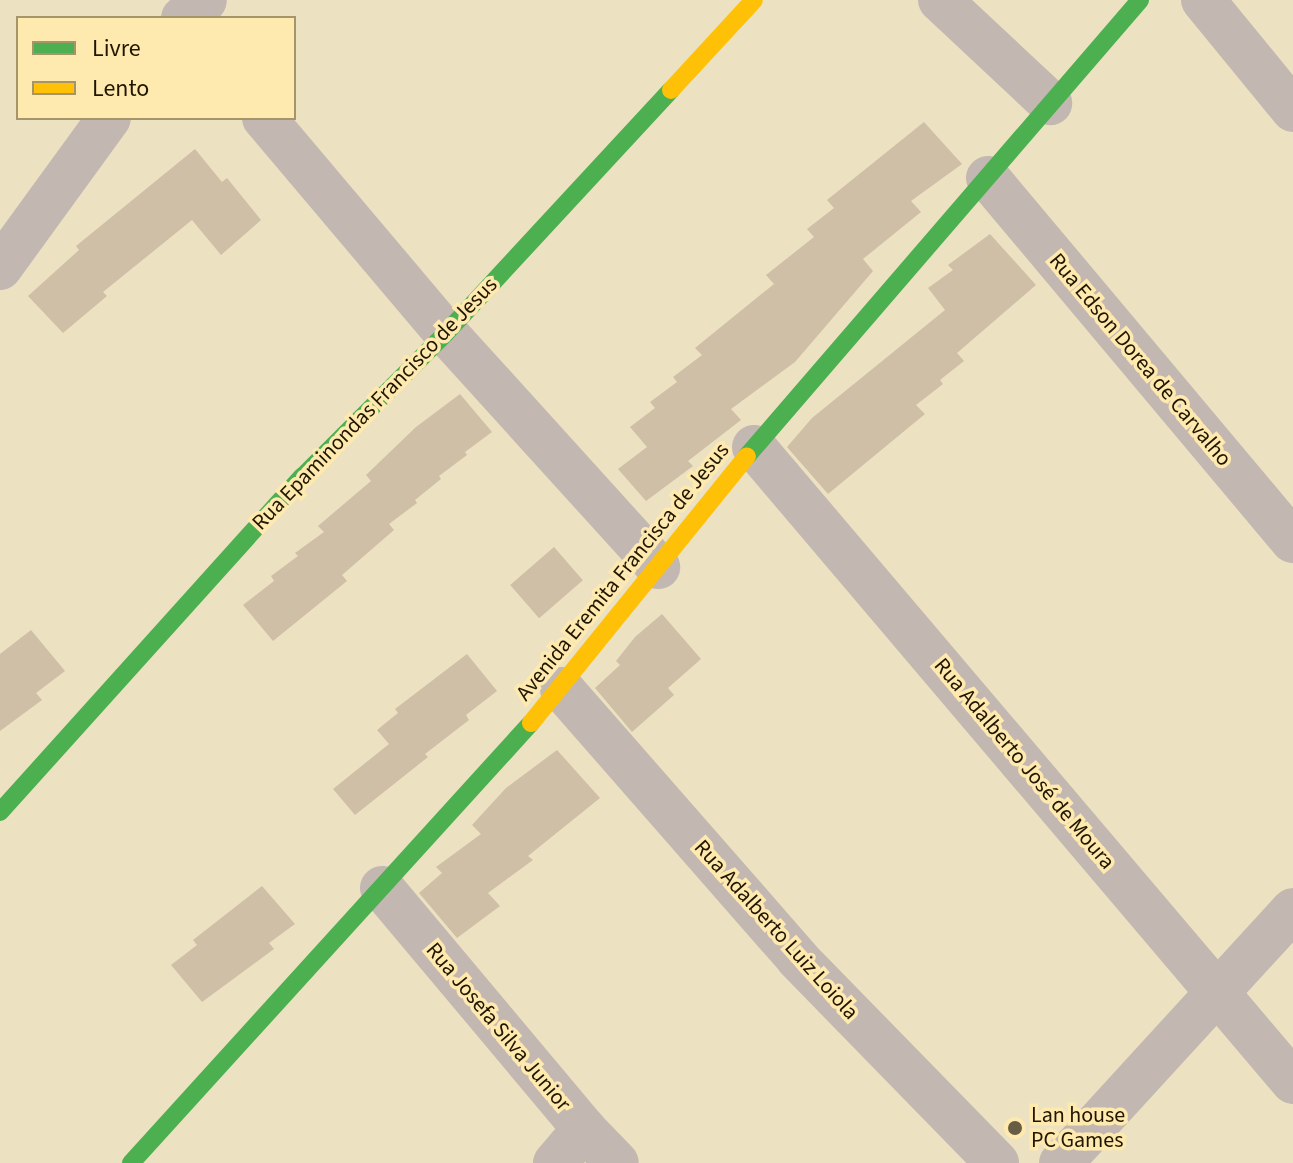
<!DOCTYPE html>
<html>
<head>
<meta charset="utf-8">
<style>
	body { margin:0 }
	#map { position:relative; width:1293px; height:1163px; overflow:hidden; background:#ece1c1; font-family:"Source Sans 3",sans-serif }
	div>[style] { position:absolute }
	.building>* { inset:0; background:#cebfa6; transform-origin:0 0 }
	.street>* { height:44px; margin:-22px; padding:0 22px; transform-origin:22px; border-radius:22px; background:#c3b7b1 }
	.fast>* { height:18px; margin:-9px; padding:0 9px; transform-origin:9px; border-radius:9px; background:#4caf50 }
	.slow>* { height:18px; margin:-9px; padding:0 9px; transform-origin:9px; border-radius:9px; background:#ffc107 }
	.dots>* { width:22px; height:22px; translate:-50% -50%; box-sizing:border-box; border:4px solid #fee9af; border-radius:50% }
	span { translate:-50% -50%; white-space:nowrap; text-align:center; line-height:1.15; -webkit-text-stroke:7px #fee9af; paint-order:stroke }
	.street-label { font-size:22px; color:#201600 }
	.poi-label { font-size:22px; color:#201600 }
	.left { translate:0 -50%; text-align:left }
	.legend { position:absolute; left:16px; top:16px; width:280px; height:104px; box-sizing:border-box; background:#fee9af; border:2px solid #a59569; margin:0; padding:10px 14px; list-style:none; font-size:24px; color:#201600 }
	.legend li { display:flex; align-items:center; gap:16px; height:40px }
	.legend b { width:40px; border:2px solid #a59569 }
</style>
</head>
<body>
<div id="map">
	<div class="building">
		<div style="clip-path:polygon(924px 122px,962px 164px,911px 201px,921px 212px,863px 259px,873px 271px,795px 362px,731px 409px,741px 420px,688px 461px,693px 466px,646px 501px,618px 469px,647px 447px,630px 427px,655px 408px,650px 402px,677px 382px,673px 377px,702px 355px,695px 348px,774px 284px,766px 275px,814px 237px,807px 229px,834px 208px,827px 200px)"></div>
		<div style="clip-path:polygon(195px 149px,222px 182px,227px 178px,261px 220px,221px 255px,192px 220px,103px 292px,107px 296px,63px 333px,28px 296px,79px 250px,76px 246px)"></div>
		<div style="clip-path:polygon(990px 234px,1036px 285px,957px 353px,964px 361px,940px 380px,943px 384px,916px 405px,925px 414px,828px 494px,787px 447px,812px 418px,945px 310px,928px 288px,953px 270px,948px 265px)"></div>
		<div style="clip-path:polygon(460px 394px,492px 432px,465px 452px,467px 455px,439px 476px,441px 479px,415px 500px,417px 503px,389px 524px,394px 530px,342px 575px,347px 581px,273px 641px,243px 605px,274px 581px,271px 576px,298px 556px,295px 553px,324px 532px,318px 526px,371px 481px,366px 475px,416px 427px)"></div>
		<div style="left:554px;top:547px;width:44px;height:58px;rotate:49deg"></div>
		<div style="clip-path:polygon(662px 614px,701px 659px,668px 688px,674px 695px,632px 732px,595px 688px,620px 665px,616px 661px,635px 637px)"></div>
		<div style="clip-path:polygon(31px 630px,65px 671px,36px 693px,42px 700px,0 731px,0 654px)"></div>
		<div style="clip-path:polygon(467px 654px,497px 691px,466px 715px,469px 720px,425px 754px,428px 757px,355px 815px,333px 789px,389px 744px,377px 730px,398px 713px,395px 709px)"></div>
		<div style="clip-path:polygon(557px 750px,600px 798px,528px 856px,533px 860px,488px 893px,500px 906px,457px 938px,419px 893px,442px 873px,436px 867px,481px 834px,472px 825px,506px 788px)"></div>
		<div style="clip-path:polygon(262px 886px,295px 924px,269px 943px,274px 949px,202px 1002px,171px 965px,197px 945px,193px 940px)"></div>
	</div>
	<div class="street">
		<div style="left:940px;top:0;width:151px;rotate:43.1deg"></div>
		<div style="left:1203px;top:0;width:142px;rotate:50.7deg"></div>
		<div style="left:183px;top:18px;width:28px;rotate:-39deg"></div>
		<div style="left:264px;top:118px;width:282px;rotate:49.8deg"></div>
		<div style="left:446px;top:333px;width:316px;rotate:47.8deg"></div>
		<div style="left:988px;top:178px;width:474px;rotate:50deg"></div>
		<div style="left:0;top:268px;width:185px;rotate:-54deg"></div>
		<div style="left:754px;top:447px;width:833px;rotate:49.67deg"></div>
		<div style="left:562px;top:689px;width:359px;rotate:48.8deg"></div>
		<div style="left:798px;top:959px;width:285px;rotate:45.7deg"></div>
		<div style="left:382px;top:888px;width:314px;rotate:50deg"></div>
		<div style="left:584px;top:1129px;width:47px;rotate:45.9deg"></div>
		<div style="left:555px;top:1163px;width:45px;rotate:-49.5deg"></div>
		<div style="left:1061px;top:1163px;width:343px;rotate:-47.5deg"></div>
	</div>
	<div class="fast">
		<div style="left:747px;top:456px;width:602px;rotate:-49.24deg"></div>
		<div style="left:0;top:812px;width:451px;rotate:-48deg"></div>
		<div style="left:302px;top:477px;width:204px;rotate:-45deg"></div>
		<div style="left:446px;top:333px;width:331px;rotate:-47.2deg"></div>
		<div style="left:131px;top:1163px;width:595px;rotate:-47.73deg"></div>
	</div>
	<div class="slow">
		<div style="left:671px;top:90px;width:122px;rotate:-47.3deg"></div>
		<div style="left:531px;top:723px;width:343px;rotate:-51deg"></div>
	</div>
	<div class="dots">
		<div style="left:1015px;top:1128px;background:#675d44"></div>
	</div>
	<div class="street-label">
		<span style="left:1140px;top:360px;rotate:50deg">Rua Edson Dorea de Carvalho</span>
		<span style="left:375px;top:404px;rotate:-46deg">Rua Epaminondas Francisco de Jesus</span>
		<span style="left:623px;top:572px;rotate:-51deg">Avenida Eremita Francisca de Jesus</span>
		<span style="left:1024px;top:764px;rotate:50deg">Rua Adalberto José de Moura</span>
		<span style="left:776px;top:930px;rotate:48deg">Rua Adalberto Luiz Loiola</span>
		<span style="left:498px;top:1027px;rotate:50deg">Rua Josefa Silva Junior</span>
	</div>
	<div class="poi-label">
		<span class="left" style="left:1031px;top:1128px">Lan house<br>PC Games</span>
	</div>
	<ul class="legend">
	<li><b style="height:10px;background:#4caf50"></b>Livre</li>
	<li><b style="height:10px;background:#ffc107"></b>Lento</li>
	</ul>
</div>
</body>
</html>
